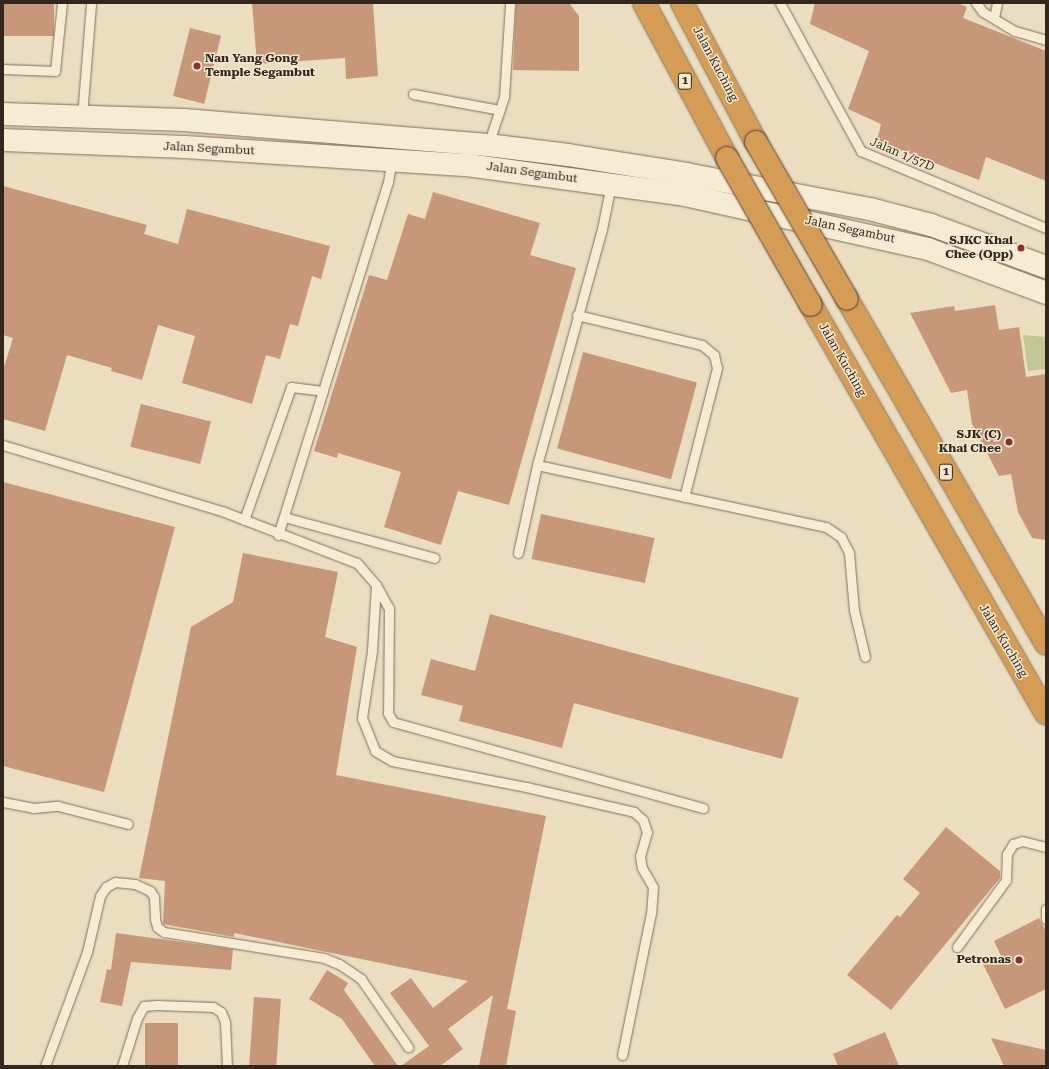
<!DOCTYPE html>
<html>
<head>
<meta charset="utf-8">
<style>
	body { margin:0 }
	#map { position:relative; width:1049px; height:1069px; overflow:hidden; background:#eaddc0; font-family:"Roboto Serif",serif }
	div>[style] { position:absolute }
	.green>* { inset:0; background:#c2c795 }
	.building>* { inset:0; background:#c69879; transform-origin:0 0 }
	.roads { filter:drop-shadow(0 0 1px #826f5a) drop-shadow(0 0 1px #826f5a) }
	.lane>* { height:9px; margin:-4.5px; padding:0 4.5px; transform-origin:4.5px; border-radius:4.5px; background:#f6ebd3 }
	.secondary>* { height:22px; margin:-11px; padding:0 11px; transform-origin:11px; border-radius:11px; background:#f6ebd3 }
	.highway>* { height:22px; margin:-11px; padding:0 11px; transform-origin:11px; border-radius:11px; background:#d59c56 }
	.bridges { filter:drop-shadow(0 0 1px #503d2e) drop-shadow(0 0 1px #503d2e) }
	.highway-bridge>* { height:22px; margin:-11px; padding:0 11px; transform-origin:11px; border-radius:11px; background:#d59c56 }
	.dots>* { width:11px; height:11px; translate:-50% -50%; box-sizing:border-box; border:2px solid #f2e8cf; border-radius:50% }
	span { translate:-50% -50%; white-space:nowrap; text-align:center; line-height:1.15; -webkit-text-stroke:3px #f2e8cf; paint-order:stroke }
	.shield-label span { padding:1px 3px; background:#f2e8cf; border:1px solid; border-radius:3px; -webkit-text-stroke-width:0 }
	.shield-label { font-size:11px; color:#33271d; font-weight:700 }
	.poi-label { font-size:12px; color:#33271d; font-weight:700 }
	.left { translate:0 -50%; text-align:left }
	.right { translate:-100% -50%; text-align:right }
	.street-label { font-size:12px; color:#33271d }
	.frame { position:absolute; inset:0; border:4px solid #33271d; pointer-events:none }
</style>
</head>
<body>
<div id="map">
	<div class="green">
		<div style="clip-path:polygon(1023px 335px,1046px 337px,1046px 369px,1028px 371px)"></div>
	</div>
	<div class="building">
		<div style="left:3px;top:3px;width:51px;height:33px"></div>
		<div style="clip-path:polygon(252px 3px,373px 3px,378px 76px,346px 79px,345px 58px,257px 64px)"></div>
		<div style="clip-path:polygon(516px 3px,569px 3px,579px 16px,579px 71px,513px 70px)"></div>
		<div style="clip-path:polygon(815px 3px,958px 3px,967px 7px,963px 18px,1046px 51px,1046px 181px,986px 157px,979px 180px,877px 141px,881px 124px,848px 109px,869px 51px,810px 24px)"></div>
		<div style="left:190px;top:28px;width:32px;height:70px;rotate:14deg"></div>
		<div style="clip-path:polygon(3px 186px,147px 225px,144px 234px,178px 244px,187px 209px,330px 246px,321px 279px,312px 276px,298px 326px,290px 324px,280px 359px,266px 355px,252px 404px,182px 383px,195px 336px,158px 325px,142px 380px,111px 371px,112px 368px,67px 355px,45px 431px,3px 419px,3px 370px,13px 338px,3px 335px)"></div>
		<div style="clip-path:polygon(433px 192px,540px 223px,530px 255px,576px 268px,509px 505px,458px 491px,441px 545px,384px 527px,401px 472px,338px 453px,337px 458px,314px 451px,369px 275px,387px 280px,408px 214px,425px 219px)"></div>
		<div style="clip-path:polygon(995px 305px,999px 330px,1019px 327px,1026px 377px,1046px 374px,1046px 540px,1032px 538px,1018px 512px,1011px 474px,999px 476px,972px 424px,967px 390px,951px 393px,910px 313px,954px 306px,955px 311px)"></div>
		<div style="left:583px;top:352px;width:118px;height:100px;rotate:15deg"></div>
		<div style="left:141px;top:404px;width:72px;height:44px;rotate:14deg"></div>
		<div style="clip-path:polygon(3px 482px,175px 527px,104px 792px,3px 766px)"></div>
		<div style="left:541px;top:514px;width:116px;height:46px;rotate:12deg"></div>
		<div style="clip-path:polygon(243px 553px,338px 572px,325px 637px,357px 647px,336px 775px,546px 816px,507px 1009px,516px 1011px,506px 1066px,479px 1066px,493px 995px,448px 1029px,463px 1049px,440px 1066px,401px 1066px,429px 1046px,390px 993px,411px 978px,433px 1008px,468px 981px,234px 933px,234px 937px,163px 924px,165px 881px,139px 878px,191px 627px,233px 602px)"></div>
		<div style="clip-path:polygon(490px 614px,799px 698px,782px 759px,574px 703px,562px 748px,459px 721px,463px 706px,421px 695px,431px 659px,475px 671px)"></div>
		<div style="clip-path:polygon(946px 827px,1000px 871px,1000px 878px,891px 1010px,847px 975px,897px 915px,900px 917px,920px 893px,903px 879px)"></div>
		<div style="clip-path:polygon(1039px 918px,1046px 931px,1046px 989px,1005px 1009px,983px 964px,1001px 956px,994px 941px)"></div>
		<div style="clip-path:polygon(116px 933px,233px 949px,231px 970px,131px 962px,122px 1006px,100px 1002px,107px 969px,111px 970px)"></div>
		<div style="clip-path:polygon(327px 970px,348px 983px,344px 990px,398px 1066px,375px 1066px,342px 1019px,309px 999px)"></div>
		<div style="left:254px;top:997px;width:27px;height:69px;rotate:4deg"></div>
		<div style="left:145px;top:1023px;width:33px;height:43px"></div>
		<div style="clip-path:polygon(885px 1032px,899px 1066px,838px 1066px,833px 1054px)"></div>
		<div style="clip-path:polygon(991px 1038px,1046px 1050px,1046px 1066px,1004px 1066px)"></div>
	</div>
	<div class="roads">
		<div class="lane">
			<div style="left:780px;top:3px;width:169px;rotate:61.3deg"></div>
			<div style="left:861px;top:151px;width:200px;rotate:22.6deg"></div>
			<div style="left:976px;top:3px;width:11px;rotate:52deg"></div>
			<div style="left:983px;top:12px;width:37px;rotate:31deg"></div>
			<div style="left:1015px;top:31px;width:32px;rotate:16deg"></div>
			<div style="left:994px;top:18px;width:15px;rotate:-79deg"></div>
			<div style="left:3px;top:69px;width:52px;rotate:2.2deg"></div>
			<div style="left:55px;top:71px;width:68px;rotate:-84.1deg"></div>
			<div style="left:413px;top:94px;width:88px;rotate:10.4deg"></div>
			<div style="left:82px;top:116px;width:113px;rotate:-85.4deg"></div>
			<div style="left:488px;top:145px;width:51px;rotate:-71.6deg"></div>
			<div style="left:504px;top:97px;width:94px;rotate:-86.3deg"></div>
			<div style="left:577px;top:315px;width:129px;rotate:13.5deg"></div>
			<div style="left:702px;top:345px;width:16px;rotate:40deg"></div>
			<div style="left:714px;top:355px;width:13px;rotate:77deg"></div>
			<div style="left:717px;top:368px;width:133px;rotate:104.3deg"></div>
			<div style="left:3px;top:445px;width:229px;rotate:16.8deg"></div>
			<div style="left:222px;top:511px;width:145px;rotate:21.1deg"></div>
			<div style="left:357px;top:563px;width:29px;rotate:49deg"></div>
			<div style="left:376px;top:585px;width:66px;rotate:93.5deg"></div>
			<div style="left:372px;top:651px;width:68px;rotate:98.5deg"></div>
			<div style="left:362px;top:718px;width:35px;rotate:68deg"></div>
			<div style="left:375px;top:751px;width:20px;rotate:30deg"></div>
			<div style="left:392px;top:761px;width:136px;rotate:11deg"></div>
			<div style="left:526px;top:787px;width:111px;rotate:13deg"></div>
			<div style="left:634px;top:812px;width:12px;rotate:42deg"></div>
			<div style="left:643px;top:820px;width:13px;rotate:72deg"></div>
			<div style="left:647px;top:832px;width:25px;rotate:106deg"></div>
			<div style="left:640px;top:856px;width:12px;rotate:81deg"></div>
			<div style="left:642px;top:868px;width:22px;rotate:60deg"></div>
			<div style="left:653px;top:887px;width:26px;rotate:94deg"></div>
			<div style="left:651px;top:913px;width:145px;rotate:101.5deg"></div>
			<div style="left:537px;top:465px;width:296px;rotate:12.1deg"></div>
			<div style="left:826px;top:527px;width:18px;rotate:34deg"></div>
			<div style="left:841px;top:537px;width:18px;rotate:63deg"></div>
			<div style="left:849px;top:553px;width:57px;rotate:85deg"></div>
			<div style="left:854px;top:610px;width:48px;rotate:76.8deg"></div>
			<div style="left:284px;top:517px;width:156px;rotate:15.2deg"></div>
			<div style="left:244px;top:520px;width:141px;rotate:-70.5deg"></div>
			<div style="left:291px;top:387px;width:32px;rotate:7deg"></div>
			<div style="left:278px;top:535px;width:370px;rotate:-72.7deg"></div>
			<div style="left:388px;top:182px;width:22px;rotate:-80deg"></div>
			<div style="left:518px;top:553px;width:90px;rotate:-77.8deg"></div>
			<div style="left:537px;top:465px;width:245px;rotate:-74.6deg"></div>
			<div style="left:602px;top:229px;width:46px;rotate:-78.7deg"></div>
			<div style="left:376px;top:585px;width:26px;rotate:61deg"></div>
			<div style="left:389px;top:608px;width:105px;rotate:90.5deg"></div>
			<div style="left:388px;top:713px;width:10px;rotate:61deg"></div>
			<div style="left:393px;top:722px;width:322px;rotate:15.5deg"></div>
			<div style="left:3px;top:802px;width:31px;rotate:11deg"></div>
			<div style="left:33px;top:808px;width:25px;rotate:-5deg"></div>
			<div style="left:58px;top:806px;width:72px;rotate:14.4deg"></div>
			<div style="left:1046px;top:909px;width:10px;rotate:90deg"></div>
			<div style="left:957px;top:947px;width:83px;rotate:-53.8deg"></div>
			<div style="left:1006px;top:880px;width:26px;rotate:-88deg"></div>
			<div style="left:1007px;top:854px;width:12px;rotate:-59deg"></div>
			<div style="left:1013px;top:844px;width:9px;rotate:-18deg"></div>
			<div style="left:1022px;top:841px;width:25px;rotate:14deg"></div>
			<div style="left:45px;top:1066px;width:121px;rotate:-69.8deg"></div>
			<div style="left:87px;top:952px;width:57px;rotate:-76.9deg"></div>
			<div style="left:100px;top:896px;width:11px;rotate:-56deg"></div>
			<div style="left:106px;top:887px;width:10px;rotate:-29deg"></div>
			<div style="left:115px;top:882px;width:20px;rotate:6deg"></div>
			<div style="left:135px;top:884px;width:17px;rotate:25deg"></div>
			<div style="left:150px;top:891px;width:7px;rotate:56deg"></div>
			<div style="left:154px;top:897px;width:22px;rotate:87deg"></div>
			<div style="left:155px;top:919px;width:8px;rotate:76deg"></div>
			<div style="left:157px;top:927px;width:9px;rotate:36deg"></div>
			<div style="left:164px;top:932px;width:162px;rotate:9.2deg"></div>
			<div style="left:324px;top:958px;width:16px;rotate:22deg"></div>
			<div style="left:339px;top:964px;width:27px;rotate:34deg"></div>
			<div style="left:361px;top:979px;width:83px;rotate:55.3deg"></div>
			<div style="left:122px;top:1066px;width:50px;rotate:-72.6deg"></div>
			<div style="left:137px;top:1018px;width:14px;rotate:-60deg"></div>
			<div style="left:144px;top:1006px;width:13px;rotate:-4deg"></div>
			<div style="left:157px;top:1005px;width:56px;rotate:2deg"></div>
			<div style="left:213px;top:1007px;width:9px;rotate:32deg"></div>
			<div style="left:221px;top:1012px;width:11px;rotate:68deg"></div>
			<div style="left:225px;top:1022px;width:44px;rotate:87.4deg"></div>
		</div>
		<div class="secondary">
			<div style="left:3px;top:114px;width:181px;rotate:1.9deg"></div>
			<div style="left:184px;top:120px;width:305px;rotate:4.7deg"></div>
			<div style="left:488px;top:145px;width:81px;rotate:7.1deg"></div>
			<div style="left:568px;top:155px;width:120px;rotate:9.1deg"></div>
			<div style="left:686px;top:174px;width:187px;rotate:10.8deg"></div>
			<div style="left:870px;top:209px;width:63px;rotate:14.7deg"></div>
			<div style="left:931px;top:225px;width:122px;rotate:20.1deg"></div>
			<div style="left:3px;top:140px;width:182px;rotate:2.2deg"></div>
			<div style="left:185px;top:147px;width:283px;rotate:3.7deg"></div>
			<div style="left:467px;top:165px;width:220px;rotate:7.8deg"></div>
			<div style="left:685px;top:195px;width:249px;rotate:12.5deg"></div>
			<div style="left:928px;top:249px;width:126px;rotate:20.4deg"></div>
		</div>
		<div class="highway">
			<div style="left:644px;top:3px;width:176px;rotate:61.8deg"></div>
			<div style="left:682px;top:3px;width:157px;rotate:62deg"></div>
			<div style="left:847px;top:299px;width:398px;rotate:60deg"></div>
			<div style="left:811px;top:305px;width:471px;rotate:60.1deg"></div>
		</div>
	</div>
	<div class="bridges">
		<div class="highway-bridge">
			<div style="left:756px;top:142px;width:181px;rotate:59.9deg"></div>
			<div style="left:727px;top:158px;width:169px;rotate:60.3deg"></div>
		</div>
	</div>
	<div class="dots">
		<div style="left:197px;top:66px;background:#8d2e2f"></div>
		<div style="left:1021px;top:248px;background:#8d2e2f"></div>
		<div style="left:1009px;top:442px;background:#8d2e2f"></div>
		<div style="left:1019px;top:960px;background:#8d2e2f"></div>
	</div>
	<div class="shield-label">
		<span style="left:685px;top:81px">1</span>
		<span style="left:946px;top:472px">1</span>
	</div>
	<div class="poi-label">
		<span class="left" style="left:205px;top:66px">Nan Yang Gong<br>Temple Segambut</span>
		<span class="right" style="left:1013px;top:248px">SJKC Khai<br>Chee (Opp)</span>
		<span class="right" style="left:1001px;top:442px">SJK (C)<br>Khai Chee</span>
		<span class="right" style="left:1011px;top:960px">Petronas</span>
	</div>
	<div class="street-label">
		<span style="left:715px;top:64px;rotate:62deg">Jalan Kuching</span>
		<span style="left:209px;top:149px;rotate:3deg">Jalan Segambut</span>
		<span style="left:902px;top:155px;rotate:23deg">Jalan 1/57D</span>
		<span style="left:532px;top:173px;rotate:8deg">Jalan Segambut</span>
		<span style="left:850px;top:230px;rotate:12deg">Jalan Segambut</span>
		<span style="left:842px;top:360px;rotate:60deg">Jalan Kuching</span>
		<span style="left:1003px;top:641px;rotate:59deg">Jalan Kuching</span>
	</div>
	<div class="frame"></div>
</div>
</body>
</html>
